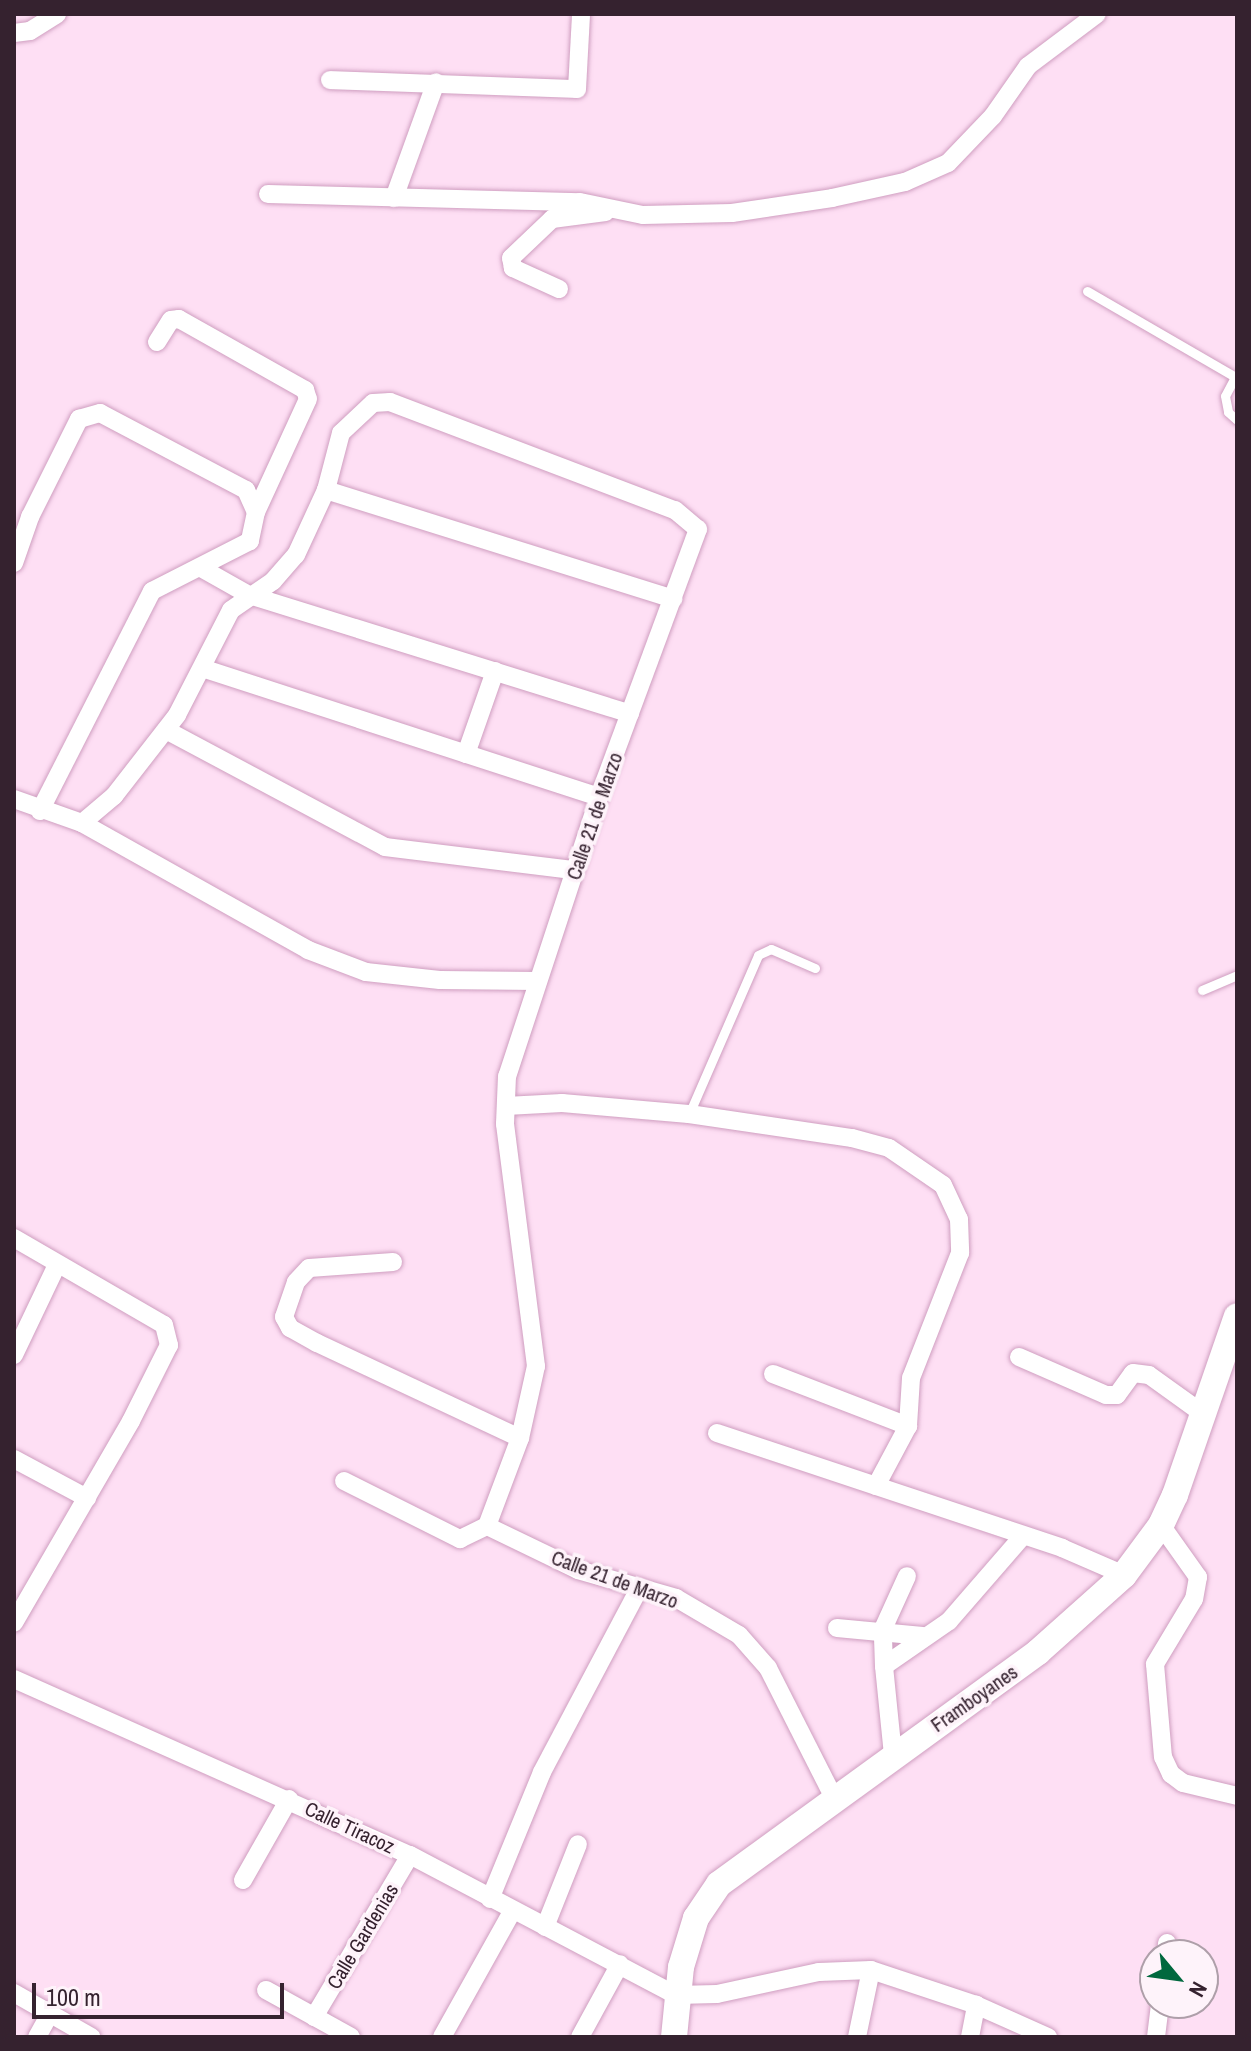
<!DOCTYPE html>
<html>
<head>
<meta charset="utf-8">
<style>
	body { margin:0 }
	#map { position:relative; width:1251px; height:2051px; overflow:hidden; background:#fedff4; font-family:"Archivo Narrow",sans-serif }
	div>[style] { position:absolute }
	.roads { filter:drop-shadow(0 0 2px #cf9ec0) drop-shadow(0 0 2px #cf9ec0) }
	.service>* { height:9px; margin:-4.5px; padding:0 4.5px; transform-origin:4.5px; border-radius:4.5px; background:#fff }
	.minor>* { height:18px; margin:-9px; padding:0 9px; transform-origin:9px; border-radius:9px; background:#fff }
	.secondary>* { height:26px; margin:-13px; padding:0 13px; transform-origin:13px; border-radius:13px; background:#fff }
	span { translate:-50% -50%; white-space:nowrap; text-align:center; line-height:1.15; -webkit-text-stroke:7px #fef3fa; paint-order:stroke }
	.street-label { font-size:20px; color:#35222f }
	.frame { position:absolute; inset:0; border:16px solid #35222f; pointer-events:none }
	.north { position:absolute; left:1139px; top:1939px; width:80px; height:80px; box-sizing:border-box; background:#fef3fa; border:2px solid #ae9fa9; border-radius:50%; rotate:119deg; font-size:22px; font-weight:700; line-height:32px; text-align:center; color:#35222f }
	.north::after { content:''; display:block; margin:auto; width:28px; height:36px; background:#00683e; clip-path:polygon(50% 0,100% 100%,50% 72%,0 100%) }
	.scale { position:absolute; left:32px; top:1983px; width:252px; height:36px; box-sizing:border-box; border:4px solid #35222f; border-top:0; padding-left:10px; font-size:24px; line-height:28px; white-space:nowrap; color:#35222f; -webkit-text-stroke:6px #fef3fa; paint-order:stroke }
</style>
</head>
<body>
<div id="map">
	<div class="roads">
		<div class="service">
			<div style="left:1087px;top:291px;width:173px;rotate:30.1deg"></div>
			<div style="left:1235px;top:377px;width:21px;rotate:118deg"></div>
			<div style="left:1225px;top:396px;width:16px;rotate:79deg"></div>
			<div style="left:1228px;top:412px;width:12px;rotate:42deg"></div>
			<div style="left:1202px;top:990px;width:38px;rotate:-23deg"></div>
			<div style="left:689px;top:1114px;width:173px;rotate:-66.5deg"></div>
			<div style="left:758px;top:955px;width:14px;rotate:-25deg"></div>
			<div style="left:771px;top:949px;width:48px;rotate:23.4deg"></div>
		</div>
		<div class="minor">
			<div style="left:14px;top:33px;width:16px;rotate:-7deg"></div>
			<div style="left:30px;top:31px;width:32px;rotate:-32deg"></div>
			<div style="left:330px;top:80px;width:247px;rotate:2.1deg"></div>
			<div style="left:577px;top:89px;width:75px;rotate:-86.9deg"></div>
			<div style="left:268px;top:194px;width:312px;rotate:1.5deg"></div>
			<div style="left:580px;top:202px;width:64px;rotate:11.7deg"></div>
			<div style="left:643px;top:215px;width:89px;rotate:-1.3deg"></div>
			<div style="left:732px;top:213px;width:101px;rotate:-8.5deg"></div>
			<div style="left:832px;top:198px;width:75px;rotate:-12.4deg"></div>
			<div style="left:905px;top:182px;width:47px;rotate:-23.8deg"></div>
			<div style="left:948px;top:163px;width:65px;rotate:-46.2deg"></div>
			<div style="left:993px;top:116px;width:61px;rotate:-55deg"></div>
			<div style="left:1028px;top:66px;width:86px;rotate:-37deg"></div>
			<div style="left:394px;top:198px;width:123px;rotate:-70.1deg"></div>
			<div style="left:559px;top:289px;width:51px;rotate:-155.5deg"></div>
			<div style="left:513px;top:268px;width:10px;rotate:-101deg"></div>
			<div style="left:511px;top:258px;width:57px;rotate:-43.6deg"></div>
			<div style="left:552px;top:219px;width:54px;rotate:-7.4deg"></div>
			<div style="left:157px;top:342px;width:26px;rotate:-58deg"></div>
			<div style="left:171px;top:320px;width:8px;rotate:-7deg"></div>
			<div style="left:179px;top:319px;width:145px;rotate:29.4deg"></div>
			<div style="left:305px;top:390px;width:9px;rotate:72deg"></div>
			<div style="left:308px;top:399px;width:124px;rotate:114.7deg"></div>
			<div style="left:326px;top:490px;width:364px;rotate:17.4deg"></div>
			<div style="left:14px;top:563px;width:49px;rotate:-70.8deg"></div>
			<div style="left:30px;top:517px;width:110px;rotate:-63.4deg"></div>
			<div style="left:79px;top:419px;width:22px;rotate:-16deg"></div>
			<div style="left:100px;top:413px;width:165px;rotate:27.8deg"></div>
			<div style="left:246px;top:490px;width:24px;rotate:66deg"></div>
			<div style="left:256px;top:512px;width:30px;rotate:102deg"></div>
			<div style="left:250px;top:541px;width:110px;rotate:153deg"></div>
			<div style="left:152px;top:591px;width:247px;rotate:117deg"></div>
			<div style="left:201px;top:568px;width:55px;rotate:29.4deg"></div>
			<div style="left:249px;top:595px;width:399px;rotate:17.3deg"></div>
			<div style="left:205px;top:669px;width:414px;rotate:18deg"></div>
			<div style="left:166px;top:730px;width:248px;rotate:28.1deg"></div>
			<div style="left:385px;top:847px;width:189px;rotate:7deg"></div>
			<div style="left:466px;top:754px;width:88px;rotate:-70.7deg"></div>
			<div style="left:14px;top:799px;width:72px;rotate:19.4deg"></div>
			<div style="left:82px;top:823px;width:42px;rotate:-40.2deg"></div>
			<div style="left:114px;top:796px;width:103px;rotate:-52.1deg"></div>
			<div style="left:177px;top:715px;width:118px;rotate:-62.8deg"></div>
			<div style="left:231px;top:610px;width:51px;rotate:-34.6deg"></div>
			<div style="left:273px;top:581px;width:35px;rotate:-49deg"></div>
			<div style="left:296px;top:555px;width:72px;rotate:-65.2deg"></div>
			<div style="left:326px;top:490px;width:59px;rotate:-75.3deg"></div>
			<div style="left:341px;top:433px;width:44px;rotate:-43.2deg"></div>
			<div style="left:373px;top:403px;width:17px;rotate:-3deg"></div>
			<div style="left:390px;top:402px;width:305px;rotate:20.8deg"></div>
			<div style="left:675px;top:510px;width:30px;rotate:40deg"></div>
			<div style="left:698px;top:529px;width:286px;rotate:110.3deg"></div>
			<div style="left:599px;top:797px;width:294px;rotate:108.2deg"></div>
			<div style="left:507px;top:1076px;width:48px;rotate:92.4deg"></div>
			<div style="left:505px;top:1124px;width:244px;rotate:82.7deg"></div>
			<div style="left:536px;top:1366px;width:74px;rotate:102.5deg"></div>
			<div style="left:520px;top:1438px;width:94px;rotate:110.6deg"></div>
			<div style="left:82px;top:823px;width:259px;rotate:29.3deg"></div>
			<div style="left:308px;top:950px;width:62px;rotate:20.8deg"></div>
			<div style="left:366px;top:972px;width:74px;rotate:6.2deg"></div>
			<div style="left:440px;top:980px;width:97px;rotate:0.6deg"></div>
			<div style="left:506px;top:1106px;width:56px;rotate:-3.1deg"></div>
			<div style="left:562px;top:1103px;width:127px;rotate:5deg"></div>
			<div style="left:689px;top:1114px;width:165px;rotate:8.4deg"></div>
			<div style="left:852px;top:1138px;width:38px;rotate:15deg"></div>
			<div style="left:889px;top:1148px;width:65px;rotate:34.4deg"></div>
			<div style="left:943px;top:1185px;width:38px;rotate:65deg"></div>
			<div style="left:959px;top:1219px;width:34px;rotate:88deg"></div>
			<div style="left:960px;top:1253px;width:134px;rotate:111.4deg"></div>
			<div style="left:911px;top:1378px;width:48px;rotate:93.6deg"></div>
			<div style="left:908px;top:1426px;width:68px;rotate:118.1deg"></div>
			<div style="left:14px;top:1238px;width:173px;rotate:30.1deg"></div>
			<div style="left:164px;top:1325px;width:21px;rotate:76deg"></div>
			<div style="left:169px;top:1345px;width:85px;rotate:116.6deg"></div>
			<div style="left:131px;top:1421px;width:233px;rotate:120.1deg"></div>
			<div style="left:393px;top:1262px;width:84px;rotate:175.9deg"></div>
			<div style="left:309px;top:1268px;width:19px;rotate:133deg"></div>
			<div style="left:296px;top:1282px;width:37px;rotate:109deg"></div>
			<div style="left:284px;top:1317px;width:13px;rotate:61deg"></div>
			<div style="left:290px;top:1328px;width:31px;rotate:29deg"></div>
			<div style="left:317px;top:1343px;width:224px;rotate:25.1deg"></div>
			<div style="left:14px;top:1355px;width:100px;rotate:-64.5deg"></div>
			<div style="left:1019px;top:1357px;width:95px;rotate:23.6deg"></div>
			<div style="left:1106px;top:1395px;width:11px"></div>
			<div style="left:1117px;top:1395px;width:27px;rotate:-54deg"></div>
			<div style="left:1133px;top:1373px;width:16px;rotate:7deg"></div>
			<div style="left:1149px;top:1375px;width:70px;rotate:35.7deg"></div>
			<div style="left:773px;top:1374px;width:145px;rotate:21.1deg"></div>
			<div style="left:717px;top:1433px;width:364px;rotate:18.4deg"></div>
			<div style="left:1062px;top:1548px;width:68px;rotate:23.5deg"></div>
			<div style="left:14px;top:1459px;width:83px;rotate:28.1deg"></div>
			<div style="left:344px;top:1481px;width:130px;rotate:26.6deg"></div>
			<div style="left:460px;top:1539px;width:30px;rotate:-26deg"></div>
			<div style="left:1161px;top:1525px;width:64px;rotate:54.6deg"></div>
			<div style="left:1198px;top:1577px;width:22px;rotate:100deg"></div>
			<div style="left:1194px;top:1599px;width:76px;rotate:121deg"></div>
			<div style="left:1155px;top:1664px;width:93px;rotate:85.1deg"></div>
			<div style="left:1163px;top:1757px;width:19px;rotate:65deg"></div>
			<div style="left:1171px;top:1774px;width:15px;rotate:37deg"></div>
			<div style="left:1183px;top:1783px;width:56px;rotate:13.5deg"></div>
			<div style="left:487px;top:1526px;width:101px;rotate:25.8deg"></div>
			<div style="left:578px;top:1570px;width:102px;rotate:15.9deg"></div>
			<div style="left:676px;top:1598px;width:73px;rotate:30.4deg"></div>
			<div style="left:739px;top:1635px;width:44px;rotate:48.7deg"></div>
			<div style="left:768px;top:1668px;width:148px;rotate:63.1deg"></div>
			<div style="left:837px;top:1628px;width:86px;rotate:5.3deg"></div>
			<div style="left:884px;top:1666px;width:37px;rotate:-92deg"></div>
			<div style="left:883px;top:1629px;width:58px;rotate:-65.6deg"></div>
			<div style="left:14px;top:1679px;width:433px;rotate:24deg"></div>
			<div style="left:410px;top:1855px;width:301px;rotate:27.8deg"></div>
			<div style="left:676px;top:1995px;width:41px;rotate:-1.4deg"></div>
			<div style="left:717px;top:1994px;width:104px;rotate:-12.2deg"></div>
			<div style="left:819px;top:1972px;width:52px;rotate:-2.2deg"></div>
			<div style="left:871px;top:1970px;width:111px;rotate:18.4deg"></div>
			<div style="left:976px;top:2005px;width:79px;rotate:24deg"></div>
			<div style="left:893px;top:1755px;width:89px;rotate:-95.8deg"></div>
			<div style="left:884px;top:1666px;width:79px;rotate:-34.7deg"></div>
			<div style="left:949px;top:1621px;width:113px;rotate:-49deg"></div>
			<div style="left:243px;top:1880px;width:93px;rotate:-60.4deg"></div>
			<div style="left:490px;top:1899px;width:137px;rotate:-67.7deg"></div>
			<div style="left:542px;top:1772px;width:209px;rotate:-62.1deg"></div>
			<div style="left:545px;top:1927px;width:89px;rotate:-68.3deg"></div>
			<div style="left:1166px;top:1955px;width:12px;rotate:-85deg"></div>
			<div style="left:266px;top:1990px;width:97px;rotate:28.9deg"></div>
			<div style="left:14px;top:1993px;width:89px;rotate:29.7deg"></div>
			<div style="left:314px;top:2017px;width:188px;rotate:-59.3deg"></div>
			<div style="left:37px;top:2037px;width:26px;rotate:-61deg"></div>
			<div style="left:442px;top:2037px;width:145px;rotate:-60.8deg"></div>
			<div style="left:580px;top:2037px;width:83px;rotate:-61.3deg"></div>
			<div style="left:857px;top:2037px;width:68px;rotate:-78.2deg"></div>
			<div style="left:970px;top:2037px;width:33px;rotate:-79deg"></div>
			<div style="left:1156px;top:2037px;width:34px;rotate:-83deg"></div>
		</div>
		<div class="secondary">
			<div style="left:674px;top:2037px;width:70px;rotate:-84.3deg"></div>
			<div style="left:681px;top:1967px;width:51px;rotate:-73deg"></div>
			<div style="left:696px;top:1918px;width:41px;rotate:-55.9deg"></div>
			<div style="left:719px;top:1884px;width:394px;rotate:-36deg"></div>
			<div style="left:1038px;top:1652px;width:115px;rotate:-41.8deg"></div>
			<div style="left:1124px;top:1575px;width:62px;rotate:-53.5deg"></div>
			<div style="left:1161px;top:1525px;width:33px;rotate:-65deg"></div>
			<div style="left:1175px;top:1495px;width:189px;rotate:-70.9deg"></div>
		</div>
	</div>
	<div class="street-label">
		<span style="left:594px;top:816px;rotate:-71deg">Calle 21 de Marzo</span>
		<span style="left:615px;top:1579px;rotate:20deg">Calle 21 de Marzo</span>
		<span style="left:974px;top:1698px;rotate:-35deg">Framboyanes</span>
		<span style="left:350px;top:1827px;rotate:25deg">Calle Tiracoz</span>
		<span style="left:362px;top:1936px;rotate:-59deg">Calle Gardenias</span>
	</div>
	<div class="frame"></div>
	<div class="north">N</div>
	<div class="scale">100 m</div>
</div>
</body>
</html>
